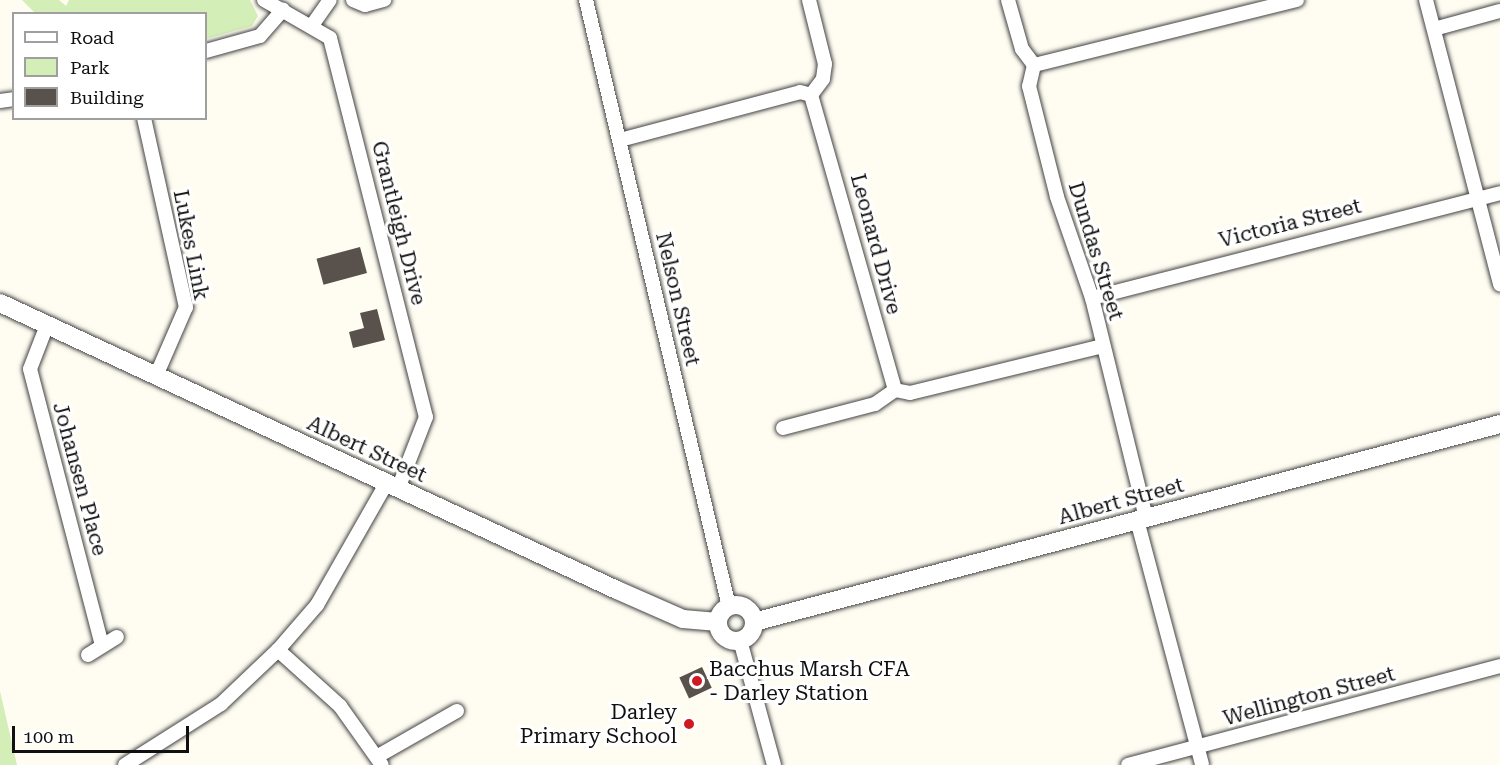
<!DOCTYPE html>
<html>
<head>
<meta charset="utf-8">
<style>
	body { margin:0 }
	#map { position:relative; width:1500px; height:765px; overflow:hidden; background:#fffdf2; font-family:"Roboto Serif",serif }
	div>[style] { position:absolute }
	.green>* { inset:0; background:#d3eeb7 }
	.building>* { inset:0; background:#59514b; transform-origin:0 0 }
	.roads { filter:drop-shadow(0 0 2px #434343) drop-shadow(0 0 2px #434343) }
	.minor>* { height:14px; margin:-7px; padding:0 7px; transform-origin:7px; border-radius:7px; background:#fff }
	.tertiary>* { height:18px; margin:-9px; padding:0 9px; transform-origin:9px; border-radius:9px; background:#fff }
	.tertiary>.ring { margin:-9px; padding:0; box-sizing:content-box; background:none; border:18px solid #fff; border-radius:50% }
	.dots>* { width:16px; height:16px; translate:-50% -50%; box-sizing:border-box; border:3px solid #fff; border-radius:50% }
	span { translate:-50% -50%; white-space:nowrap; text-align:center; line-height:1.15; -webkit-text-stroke:6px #fff; paint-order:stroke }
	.street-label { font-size:21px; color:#101010 }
	.poi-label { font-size:21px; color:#101010 }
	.left { translate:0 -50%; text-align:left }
	.right { translate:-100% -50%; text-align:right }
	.legend { position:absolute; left:12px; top:12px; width:195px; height:108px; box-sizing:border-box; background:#fff; border:2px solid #9f9f9f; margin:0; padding:8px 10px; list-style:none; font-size:18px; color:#101010 }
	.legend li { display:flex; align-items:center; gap:12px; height:30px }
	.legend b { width:30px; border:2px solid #9f9f9f }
	.scale { position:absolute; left:12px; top:726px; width:177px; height:27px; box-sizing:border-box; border:3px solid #101010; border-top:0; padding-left:8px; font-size:18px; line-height:21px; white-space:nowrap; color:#101010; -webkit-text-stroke:4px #fff; paint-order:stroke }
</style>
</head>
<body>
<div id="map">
	<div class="green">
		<div style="clip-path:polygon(22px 0,59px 0,66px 6px,69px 0,250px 0,258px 16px,252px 26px,206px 39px,206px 14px,35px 13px)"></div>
		<div style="clip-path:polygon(0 691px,17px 765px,0 765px)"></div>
	</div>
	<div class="building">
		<div style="left:360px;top:247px;width:27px;height:45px;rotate:75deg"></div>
		<div style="clip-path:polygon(377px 309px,385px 340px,353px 348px,349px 332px,364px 328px,360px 313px)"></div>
		<div style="left:702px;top:667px;width:23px;height:25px;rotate:65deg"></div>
	</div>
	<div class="roads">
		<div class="minor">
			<div style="left:264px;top:0;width:76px;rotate:29.9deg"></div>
			<div style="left:330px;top:38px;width:391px;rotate:75.8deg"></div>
			<div style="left:426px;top:417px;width:77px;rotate:111.3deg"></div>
			<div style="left:353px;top:0;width:13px;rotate:23deg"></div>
			<div style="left:365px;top:5px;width:20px;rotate:-15deg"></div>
			<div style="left:586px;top:0;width:624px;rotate:76.74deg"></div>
			<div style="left:809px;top:0;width:66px;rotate:76deg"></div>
			<div style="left:825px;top:64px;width:15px;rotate:98deg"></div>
			<div style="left:823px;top:79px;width:20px;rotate:127deg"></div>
			<div style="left:1008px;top:0;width:51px;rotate:74.1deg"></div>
			<div style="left:1022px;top:49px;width:20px;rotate:53deg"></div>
			<div style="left:1034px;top:65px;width:22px;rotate:103deg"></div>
			<div style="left:1029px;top:86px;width:114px;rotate:75.8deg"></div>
			<div style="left:1057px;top:197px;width:107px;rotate:70.9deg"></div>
			<div style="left:1092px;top:298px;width:227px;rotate:76.2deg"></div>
			<div style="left:1426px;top:0;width:294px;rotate:75.4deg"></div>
			<div style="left:313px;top:24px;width:29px;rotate:-55deg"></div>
			<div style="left:1434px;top:29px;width:68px;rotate:-15.3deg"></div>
			<div style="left:206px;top:51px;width:56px;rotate:-15.5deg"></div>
			<div style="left:260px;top:36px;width:35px;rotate:-49deg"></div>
			<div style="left:1034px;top:65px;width:271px;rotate:-13.9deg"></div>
			<div style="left:0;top:101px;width:14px;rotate:-8deg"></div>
			<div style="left:144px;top:118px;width:194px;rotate:77.5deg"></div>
			<div style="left:186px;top:307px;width:75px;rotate:113.5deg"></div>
			<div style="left:620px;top:140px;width:186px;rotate:-14.9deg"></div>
			<div style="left:800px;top:92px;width:11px;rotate:15deg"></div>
			<div style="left:811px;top:95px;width:307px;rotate:74.1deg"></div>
			<div style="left:895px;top:390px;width:15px;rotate:11deg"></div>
			<div style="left:910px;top:393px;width:199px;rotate:-13.7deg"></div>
			<div style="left:1092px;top:298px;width:421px;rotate:-14.4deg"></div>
			<div style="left:47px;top:325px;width:47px;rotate:111.1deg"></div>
			<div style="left:30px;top:369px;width:285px;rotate:75.4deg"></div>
			<div style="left:783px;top:428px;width:95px;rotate:-14.6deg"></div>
			<div style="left:875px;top:404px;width:24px;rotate:-35deg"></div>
			<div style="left:1137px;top:520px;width:253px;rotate:75.1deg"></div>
			<div style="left:740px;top:640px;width:130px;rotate:74.8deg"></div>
			<div style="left:278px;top:650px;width:84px;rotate:42.1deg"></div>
			<div style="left:340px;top:706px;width:72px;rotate:54.6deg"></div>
			<div style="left:88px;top:655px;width:34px;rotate:-32deg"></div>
			<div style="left:378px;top:756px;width:91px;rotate:-29.7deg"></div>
			<div style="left:125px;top:765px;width:114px;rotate:-32.4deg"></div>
			<div style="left:221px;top:704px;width:79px;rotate:-43.5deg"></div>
			<div style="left:278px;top:650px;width:60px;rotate:-49.1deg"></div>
			<div style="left:317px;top:605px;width:139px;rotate:-60.3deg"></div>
			<div style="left:1128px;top:765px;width:385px;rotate:-14.9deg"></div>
		</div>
		<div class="tertiary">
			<div style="left:0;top:303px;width:680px;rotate:24.95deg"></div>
			<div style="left:617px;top:590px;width:72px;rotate:23.7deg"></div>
			<div style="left:683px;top:619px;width:35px;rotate:5deg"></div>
			<div class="ring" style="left:718px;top:605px;width:18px;height:18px"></div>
			<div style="left:754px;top:622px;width:772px;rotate:-14.86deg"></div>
		</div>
	</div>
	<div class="dots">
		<div style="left:697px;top:681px;background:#ce1a21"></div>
		<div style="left:689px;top:724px;background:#ce1a21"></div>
	</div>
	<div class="street-label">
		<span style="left:399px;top:223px;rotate:76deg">Grantleigh Drive</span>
		<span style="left:1290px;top:223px;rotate:-14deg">Victoria Street</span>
		<span style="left:876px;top:244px;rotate:75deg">Leonard Drive</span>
		<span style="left:191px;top:245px;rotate:79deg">Lukes Link</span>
		<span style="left:1096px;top:251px;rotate:73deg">Dundas Street</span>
		<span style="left:678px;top:299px;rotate:77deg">Nelson Street</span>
		<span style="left:367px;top:449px;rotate:25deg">Albert Street</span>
		<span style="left:80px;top:479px;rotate:75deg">Johansen Place</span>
		<span style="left:1121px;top:501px;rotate:-15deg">Albert Street</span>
		<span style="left:1309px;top:696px;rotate:-15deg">Wellington Street</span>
	</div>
	<div class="poi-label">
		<span class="left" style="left:709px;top:681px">Bacchus Marsh CFA<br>- Darley Station</span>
		<span class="right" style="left:677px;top:724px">Darley<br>Primary School</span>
	</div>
	<ul class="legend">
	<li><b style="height:8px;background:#fff"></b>Road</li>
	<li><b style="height:16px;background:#d3eeb7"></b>Park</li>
	<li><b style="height:16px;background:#59514b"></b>Building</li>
	</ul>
	<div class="scale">100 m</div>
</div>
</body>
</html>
